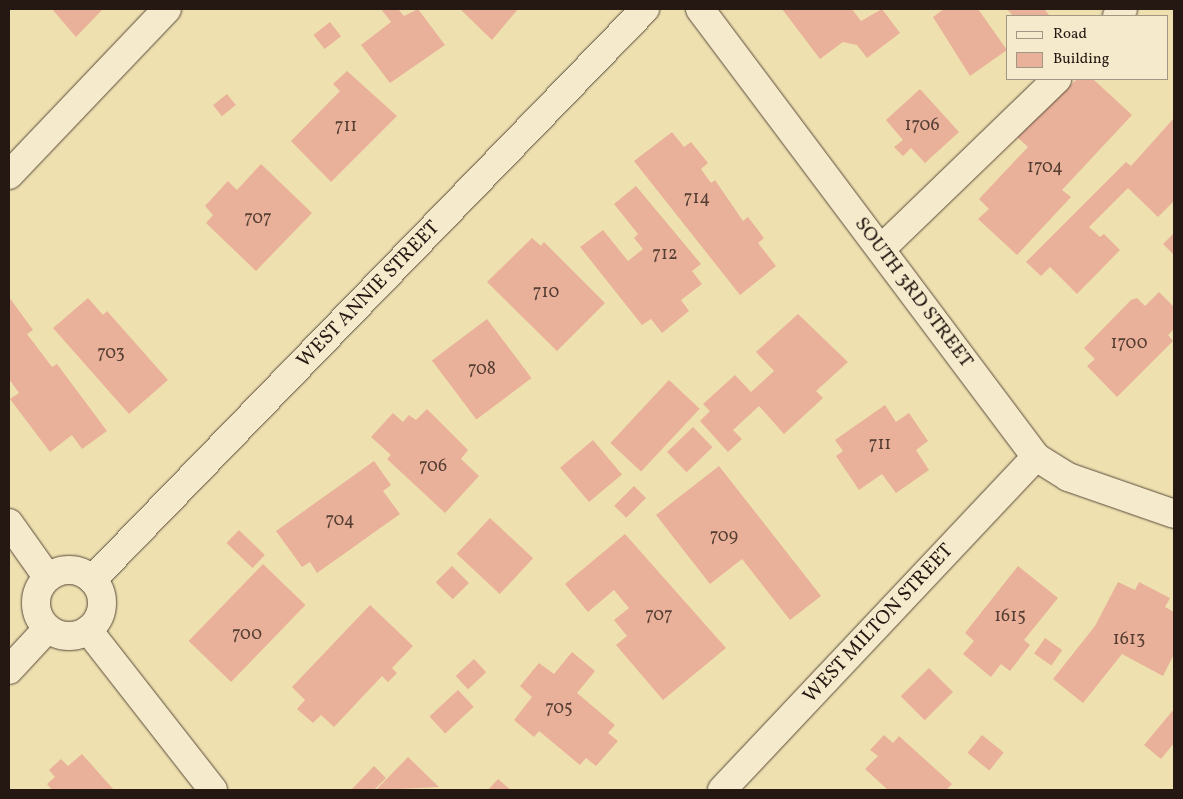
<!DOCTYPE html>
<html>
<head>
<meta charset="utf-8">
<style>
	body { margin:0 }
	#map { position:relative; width:1183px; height:799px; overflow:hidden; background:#efe0b0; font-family:Vollkorn,serif }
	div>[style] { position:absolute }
	.building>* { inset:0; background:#e9b199; transform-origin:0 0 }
	.roads { filter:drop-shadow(0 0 1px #584a3a) drop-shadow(0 0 1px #584a3a) }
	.minor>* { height:28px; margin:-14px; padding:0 14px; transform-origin:14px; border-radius:14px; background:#f5ebcc }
	.minor>.ring { margin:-14px; padding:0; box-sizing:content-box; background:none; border:28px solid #f5ebcc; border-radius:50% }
	span { translate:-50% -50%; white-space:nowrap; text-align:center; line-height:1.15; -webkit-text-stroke:4.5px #f5ebcc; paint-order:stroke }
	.number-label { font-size:18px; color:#563e34 }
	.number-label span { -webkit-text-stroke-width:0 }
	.street-label { font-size:20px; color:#251813 }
	.frame { position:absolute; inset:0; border:10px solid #251813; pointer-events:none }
	.legend { position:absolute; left:1006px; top:15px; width:162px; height:65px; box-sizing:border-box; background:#f5ebcc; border:1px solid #a29782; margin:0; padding:6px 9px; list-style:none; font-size:15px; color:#251813 }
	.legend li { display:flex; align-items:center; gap:10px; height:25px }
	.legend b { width:25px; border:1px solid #a29782 }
</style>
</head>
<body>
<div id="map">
	<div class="building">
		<div style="clip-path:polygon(52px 9px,103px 9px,76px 37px)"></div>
		<div style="clip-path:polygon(381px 9px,398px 9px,404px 16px,418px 9px,445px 45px,390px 83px,361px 45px,391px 22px)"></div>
		<div style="clip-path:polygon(460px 9px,518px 9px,492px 40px)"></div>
		<div style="clip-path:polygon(782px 9px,852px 9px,861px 21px,882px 9px,900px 33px,867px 58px,857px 45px,843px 42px,820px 59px)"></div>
		<div style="clip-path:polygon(944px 9px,978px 9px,1007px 50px,970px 76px,933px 17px)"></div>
		<div style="clip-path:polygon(1007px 9px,1044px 9px,1050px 16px,1013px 16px)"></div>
		<div style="left:330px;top:22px;width:18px;height:21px;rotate:52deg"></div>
		<div style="clip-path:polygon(347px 71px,397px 116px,331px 182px,291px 141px,340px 91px,333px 84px)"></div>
		<div style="clip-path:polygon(1093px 79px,1132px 115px,1062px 190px,1071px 197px,1017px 255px,978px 219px,989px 209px,979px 199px,1028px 147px,1017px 137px,1037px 116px,1076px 80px)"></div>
		<div style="clip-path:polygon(920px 89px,959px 132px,925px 163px,911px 148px,903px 156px,894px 147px,903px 140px,886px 120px)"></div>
		<div style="left:227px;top:94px;width:14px;height:18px;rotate:51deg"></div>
		<div style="clip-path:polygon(1174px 118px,1174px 201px,1158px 217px,1128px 188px,1089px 227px,1100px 237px,1104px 234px,1120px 250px,1077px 294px,1050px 267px,1041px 276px,1026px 262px,1126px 162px,1131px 166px)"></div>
		<div style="clip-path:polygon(672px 132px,684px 147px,691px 142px,708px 163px,701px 169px,711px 183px,715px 180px,743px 221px,748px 217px,764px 238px,758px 243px,776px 266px,740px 295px,634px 161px)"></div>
		<div style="clip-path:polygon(261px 164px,312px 213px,256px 271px,206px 223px,213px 215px,205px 206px,228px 181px,237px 190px)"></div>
		<div style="clip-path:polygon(636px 186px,701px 264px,692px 271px,702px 284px,681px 300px,689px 311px,662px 333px,651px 319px,642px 325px,580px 247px,603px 230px,628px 261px,643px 249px,634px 238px,638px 234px,614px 204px)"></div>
		<div style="clip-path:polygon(1174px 233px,1174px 255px,1163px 244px)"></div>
		<div style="clip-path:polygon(532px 238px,541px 246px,544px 242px,605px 303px,557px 351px,487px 282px)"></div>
		<div style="clip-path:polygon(1159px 292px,1174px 307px,1174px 329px,1168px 335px,1173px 341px,1117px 397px,1087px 366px,1095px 359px,1084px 348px,1131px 300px,1137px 298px,1145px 306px)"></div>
		<div style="clip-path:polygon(9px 297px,33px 330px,27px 334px,52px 367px,57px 364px,107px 431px,82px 449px,72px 435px,50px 452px,10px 399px,19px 393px,9px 379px)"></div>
		<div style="clip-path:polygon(88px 298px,103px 315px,107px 311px,168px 380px,129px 414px,53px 328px)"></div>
		<div style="clip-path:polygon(798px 314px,848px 362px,816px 391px,823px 398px,784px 434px,759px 406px,733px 430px,742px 439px,728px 452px,700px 421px,710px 411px,703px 404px,735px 375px,751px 392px,774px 371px,756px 352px)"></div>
		<div style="left:487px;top:319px;width:74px;height:69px;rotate:53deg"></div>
		<div style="left:669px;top:380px;width:42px;height:86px;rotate:43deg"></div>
		<div style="clip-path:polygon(885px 405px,896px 422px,909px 413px,928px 441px,916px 450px,929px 470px,896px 493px,882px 474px,859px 490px,836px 456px,843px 451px,835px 440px)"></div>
		<div style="clip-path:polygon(427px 409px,468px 450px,461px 459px,479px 476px,445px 513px,387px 459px,391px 455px,371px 437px,393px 413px,403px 422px,409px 415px,416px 420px)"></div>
		<div style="left:693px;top:427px;width:28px;height:36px;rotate:46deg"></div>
		<div style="left:593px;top:440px;width:45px;height:43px;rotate:50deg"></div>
		<div style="clip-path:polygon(374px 461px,391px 485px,383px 491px,400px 514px,317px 573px,310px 562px,302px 567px,276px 531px)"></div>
		<div style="clip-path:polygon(719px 466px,821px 596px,790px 620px,742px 559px,710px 584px,656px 515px)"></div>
		<div style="left:634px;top:486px;width:17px;height:28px;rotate:45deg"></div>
		<div style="left:490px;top:518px;width:59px;height:49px;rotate:43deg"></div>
		<div style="left:239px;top:530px;width:36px;height:18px;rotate:44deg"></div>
		<div style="clip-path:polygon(625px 534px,726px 648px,663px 700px,616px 645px,627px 636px,614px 620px,629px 608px,614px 590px,588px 612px,565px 584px)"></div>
		<div style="left:263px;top:564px;width:59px;height:107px;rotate:44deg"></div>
		<div style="left:452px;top:566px;width:24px;height:23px;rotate:45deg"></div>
		<div style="clip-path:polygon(1018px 566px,1058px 598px,1024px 640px,1030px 645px,1010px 671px,1001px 664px,991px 677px,963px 654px,974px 641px,965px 633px)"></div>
		<div style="clip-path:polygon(1118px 582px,1135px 590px,1139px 582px,1170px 598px,1165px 607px,1174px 612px,1174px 654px,1163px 676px,1122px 654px,1083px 703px,1053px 679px,1095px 626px)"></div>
		<div style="clip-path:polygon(370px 605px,413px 646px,392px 668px,397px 673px,388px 682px,382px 676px,334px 727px,321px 715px,313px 723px,297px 709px,305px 700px,292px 687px)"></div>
		<div style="left:1045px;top:638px;width:21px;height:19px;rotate:35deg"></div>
		<div style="clip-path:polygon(572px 652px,595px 671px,577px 693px,615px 725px,608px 733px,618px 741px,596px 766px,586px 758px,580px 765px,539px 731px,534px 737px,514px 720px,532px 697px,520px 686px,539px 663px,554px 674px)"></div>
		<div style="left:474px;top:659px;width:18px;height:25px;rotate:47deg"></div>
		<div style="left:929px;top:668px;width:34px;height:40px;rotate:45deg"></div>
		<div style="left:458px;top:690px;width:23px;height:39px;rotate:47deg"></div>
		<div style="clip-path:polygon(1174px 709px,1174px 743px,1161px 759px,1144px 745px)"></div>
		<div style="clip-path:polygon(884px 735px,893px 743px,899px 736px,952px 784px,946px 790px,888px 790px,865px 769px,878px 756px,870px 750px)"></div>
		<div style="left:982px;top:735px;width:28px;height:23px;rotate:39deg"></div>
		<div style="clip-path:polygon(82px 754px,114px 790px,118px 790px,52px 790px,47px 784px,55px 777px,49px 770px,61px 759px,68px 766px)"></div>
		<div style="clip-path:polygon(408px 757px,439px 787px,376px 790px)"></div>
		<div style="clip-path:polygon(374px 766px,386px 778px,374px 790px,351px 790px)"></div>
		<div style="clip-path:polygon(498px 779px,511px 790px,488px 790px)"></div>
	</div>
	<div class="roads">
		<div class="minor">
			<div style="left:700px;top:9px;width:560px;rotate:53.13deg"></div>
			<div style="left:1036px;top:457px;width:38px;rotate:32deg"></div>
			<div style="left:1068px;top:477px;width:112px;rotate:19.2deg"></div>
			<div style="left:1117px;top:16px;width:9px;rotate:-49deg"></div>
			<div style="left:9px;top:175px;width:229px;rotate:-46.4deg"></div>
			<div style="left:881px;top:249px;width:245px;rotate:-44deg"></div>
			<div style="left:9px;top:523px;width:67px;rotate:54.7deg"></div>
			<div class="ring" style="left:36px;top:570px;width:38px;height:38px"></div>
			<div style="left:92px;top:580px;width:795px;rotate:-45.92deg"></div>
			<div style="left:88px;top:630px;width:203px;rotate:52deg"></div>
			<div style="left:9px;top:670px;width:56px;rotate:-47.2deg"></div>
			<div style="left:722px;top:790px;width:458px;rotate:-46.7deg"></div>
		</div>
	</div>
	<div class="number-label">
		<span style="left:922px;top:126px">1706</span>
		<span style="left:346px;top:127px">711</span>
		<span style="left:1045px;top:168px">1704</span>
		<span style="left:697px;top:199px">714</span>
		<span style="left:258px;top:219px">707</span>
		<span style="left:665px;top:255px">712</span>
		<span style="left:546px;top:293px">710</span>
		<span style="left:1129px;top:344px">1700</span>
		<span style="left:111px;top:354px">703</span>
		<span style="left:482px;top:370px">708</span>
		<span style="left:880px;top:445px">711</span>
		<span style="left:433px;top:467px">706</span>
		<span style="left:340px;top:521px">704</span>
		<span style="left:724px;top:537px">709</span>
		<span style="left:659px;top:616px">707</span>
		<span style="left:1010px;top:617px">1615</span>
		<span style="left:247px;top:635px">700</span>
		<span style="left:1129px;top:640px">1613</span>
		<span style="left:559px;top:709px">705</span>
	</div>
	<div class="street-label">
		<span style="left:913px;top:293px;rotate:53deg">SOUTH 3RD STREET</span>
		<span style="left:369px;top:295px;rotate:-46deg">WEST ANNIE STREET</span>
		<span style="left:879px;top:624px;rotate:-47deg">WEST MILTON STREET</span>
	</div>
	<div class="frame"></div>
	<ul class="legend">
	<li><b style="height:6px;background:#f5ebcc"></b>Road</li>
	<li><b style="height:14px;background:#e9b199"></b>Building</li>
	</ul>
</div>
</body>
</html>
